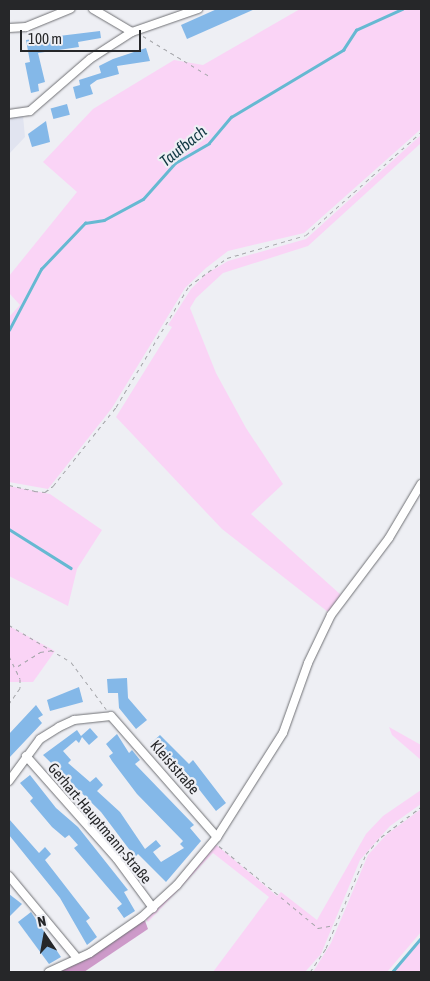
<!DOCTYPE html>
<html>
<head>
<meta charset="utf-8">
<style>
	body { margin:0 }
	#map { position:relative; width:430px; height:981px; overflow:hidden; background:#eeeff4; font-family:"Asap Condensed",sans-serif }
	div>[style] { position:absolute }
	.built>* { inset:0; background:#e1e4f0 }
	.green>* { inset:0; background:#fad4f6 }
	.forest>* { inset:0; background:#cd9ac9 }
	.stream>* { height:2.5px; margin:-1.25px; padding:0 1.25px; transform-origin:1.25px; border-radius:1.25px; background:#66b9d2 }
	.building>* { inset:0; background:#84b8e8; transform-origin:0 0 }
	.path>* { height:1px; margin-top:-0.5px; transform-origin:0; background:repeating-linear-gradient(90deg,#a4a5a9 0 4px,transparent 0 8px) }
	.roads { filter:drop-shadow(0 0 1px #6f7074) drop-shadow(0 0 1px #6f7074) }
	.street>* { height:8px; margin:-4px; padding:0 4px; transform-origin:4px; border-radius:4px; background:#fff }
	span { translate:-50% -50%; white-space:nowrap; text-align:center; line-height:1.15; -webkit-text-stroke:4.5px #eeeff4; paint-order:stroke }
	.street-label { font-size:15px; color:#262729 }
	.water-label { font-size:16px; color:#103742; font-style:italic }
	.frame { position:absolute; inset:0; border:10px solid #262729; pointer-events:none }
	.north { position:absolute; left:20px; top:911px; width:50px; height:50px; -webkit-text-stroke:4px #eeeff4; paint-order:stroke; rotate:348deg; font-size:14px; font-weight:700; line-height:20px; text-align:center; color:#262729 }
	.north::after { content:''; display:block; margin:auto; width:18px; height:22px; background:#262729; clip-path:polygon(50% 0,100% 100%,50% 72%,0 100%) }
	.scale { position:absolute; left:20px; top:30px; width:121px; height:22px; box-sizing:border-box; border:2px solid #262729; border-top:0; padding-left:6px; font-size:15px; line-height:18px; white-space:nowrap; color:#262729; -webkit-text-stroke:4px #eeeff4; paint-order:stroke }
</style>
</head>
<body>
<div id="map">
	<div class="built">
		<div style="clip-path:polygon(23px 116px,25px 137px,9px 154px,9px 117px)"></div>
	</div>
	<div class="green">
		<div style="clip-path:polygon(300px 9px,421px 9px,421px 129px,304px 233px,228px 251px,206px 268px,185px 288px,112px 408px,48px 489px,9px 482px,9px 317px,20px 305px,9px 293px,9px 276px,77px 192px,43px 162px,93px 109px,174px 60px,203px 65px)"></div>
		<div style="clip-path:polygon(421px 135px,421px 143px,308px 246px,223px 273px,196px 298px,190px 308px,216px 373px,246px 428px,283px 484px,251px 514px,341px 595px,328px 612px,222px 529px,116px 417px,172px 327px,168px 325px,191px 289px,206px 274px,228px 261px,306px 239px)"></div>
		<div style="clip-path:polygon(9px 486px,50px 494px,102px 530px,77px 569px,68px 606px,9px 576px)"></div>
		<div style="clip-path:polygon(9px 626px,55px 651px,33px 682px,9px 682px)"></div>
		<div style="clip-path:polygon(389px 727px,421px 745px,421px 760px,392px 735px)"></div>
		<div style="clip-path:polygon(421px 790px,421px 804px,390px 826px,360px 860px,321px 954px,305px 972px,213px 972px,269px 897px,213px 853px,148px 922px,144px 917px,213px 842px,277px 896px,281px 892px,317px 920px,366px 834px,383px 816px)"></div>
		<div style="clip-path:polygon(421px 809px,421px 932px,387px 972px,313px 972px,331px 943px,368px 855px,386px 835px)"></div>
		<div style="clip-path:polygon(421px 939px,421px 972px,393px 972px,404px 961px)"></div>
	</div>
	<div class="forest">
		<div style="clip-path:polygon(144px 918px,148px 929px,84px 972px,52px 972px)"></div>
	</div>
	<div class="stream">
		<div style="left:9px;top:330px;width:69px;rotate:-62.3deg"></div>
		<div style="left:41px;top:269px;width:64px;rotate:-46.3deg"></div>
		<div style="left:85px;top:223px;width:19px;rotate:-9deg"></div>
		<div style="left:104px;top:220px;width:44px;rotate:-28.3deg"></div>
		<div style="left:143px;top:199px;width:48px;rotate:-48.4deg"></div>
		<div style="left:175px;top:163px;width:39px;rotate:-30deg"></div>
		<div style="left:209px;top:143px;width:34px;rotate:-50deg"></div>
		<div style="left:231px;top:117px;width:131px;rotate:-30.9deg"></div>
		<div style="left:343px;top:50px;width:24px;rotate:-57deg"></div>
		<div style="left:356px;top:30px;width:51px;rotate:-24.5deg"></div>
		<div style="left:9px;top:529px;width:73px;rotate:32.2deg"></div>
		<div style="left:392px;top:972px;width:45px;rotate:-49.5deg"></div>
	</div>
	<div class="building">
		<div style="clip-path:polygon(217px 9px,255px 9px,187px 39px,181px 25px)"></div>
		<div style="clip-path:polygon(100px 31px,101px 38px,78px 42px,79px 47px,38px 53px,45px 82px,38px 84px,39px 91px,31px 93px,25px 63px,30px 62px,26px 40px)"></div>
		<div style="clip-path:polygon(146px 48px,150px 61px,117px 66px,119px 74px,97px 80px,90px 85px,93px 94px,76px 99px,73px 87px,80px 85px,79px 80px,101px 73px,99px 66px,113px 59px)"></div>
		<div style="left:67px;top:104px;width:11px;height:17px;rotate:75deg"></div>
		<div style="clip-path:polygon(46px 121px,50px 142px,32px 147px,28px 134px)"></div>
		<div style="clip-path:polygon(127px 678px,128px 698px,147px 720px,136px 729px,119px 708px,118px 693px,108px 693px,107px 679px)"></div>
		<div style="clip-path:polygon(79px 687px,83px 702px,50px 711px,47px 700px)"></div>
		<div style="clip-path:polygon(36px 705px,43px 715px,38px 718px,42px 723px,9px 758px,9px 734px)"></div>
		<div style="clip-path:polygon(90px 728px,98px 737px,89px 745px,82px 737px,79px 743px,76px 740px,63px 751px,71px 760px,68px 763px,90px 782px,96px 777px,103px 785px,97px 791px,120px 812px,145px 849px,156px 840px,161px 846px,153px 852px,161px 862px,184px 848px,180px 844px,183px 841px,137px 794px,112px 761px,109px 756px,113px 753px,106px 744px,117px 734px,129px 753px,132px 750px,140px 760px,135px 764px,194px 825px,190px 828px,201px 841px,166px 882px,138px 854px,135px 857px,101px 812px,43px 755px,77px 730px,81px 736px)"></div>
		<div style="clip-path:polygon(160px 735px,189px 764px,193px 760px,226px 803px,216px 811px,180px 765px,176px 769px,161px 751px,158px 753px,150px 744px)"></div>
		<div style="clip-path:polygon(30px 775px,56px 808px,78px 827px,128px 890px,124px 892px,135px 911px,124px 918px,117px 908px,122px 904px,74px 848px,78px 845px,69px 835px,65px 838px,52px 827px,30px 801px,33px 798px,20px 783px)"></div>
		<div style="clip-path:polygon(9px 819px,39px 853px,45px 847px,51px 854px,45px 860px,90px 918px,86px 921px,97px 937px,87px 945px,60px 898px,9px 835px)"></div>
		<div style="clip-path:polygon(9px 894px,22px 904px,9px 917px)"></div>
		<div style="clip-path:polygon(31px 912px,61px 957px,49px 964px,18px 922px)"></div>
	</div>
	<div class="path">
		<div style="left:143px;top:36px;width:79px;rotate:31.1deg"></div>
		<div style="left:9px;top:485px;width:26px;rotate:13deg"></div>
		<div style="left:34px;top:491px;width:11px;rotate:5deg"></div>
		<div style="left:45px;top:492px;width:10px;rotate:-37deg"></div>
		<div style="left:53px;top:486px;width:101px;rotate:-51.4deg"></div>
		<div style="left:116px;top:407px;width:141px;rotate:-58.9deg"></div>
		<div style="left:189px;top:286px;width:47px;rotate:-36.4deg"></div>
		<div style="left:227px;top:258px;width:82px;rotate:-16.2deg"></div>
		<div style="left:306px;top:235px;width:154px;rotate:-41.8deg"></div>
		<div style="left:9px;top:625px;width:72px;rotate:30.8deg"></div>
		<div style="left:71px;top:662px;width:59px;rotate:53.3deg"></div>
		<div style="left:9px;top:656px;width:25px;rotate:64deg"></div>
		<div style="left:20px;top:679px;width:9px;rotate:90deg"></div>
		<div style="left:20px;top:688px;width:19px;rotate:125deg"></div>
		<div style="left:18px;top:666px;width:26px;rotate:-32deg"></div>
		<div style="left:40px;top:652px;width:14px;rotate:-8deg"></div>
		<div style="left:219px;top:846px;width:129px;rotate:39.6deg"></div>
		<div style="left:318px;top:928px;width:17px;rotate:-10deg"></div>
		<div style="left:310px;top:972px;width:29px;rotate:-56deg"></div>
		<div style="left:326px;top:948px;width:102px;rotate:-66.9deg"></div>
		<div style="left:366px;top:854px;width:23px;rotate:-49deg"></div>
		<div style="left:381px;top:837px;width:50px;rotate:-36.9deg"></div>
	</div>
	<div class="roads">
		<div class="street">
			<div style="left:93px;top:9px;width:45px;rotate:30.5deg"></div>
			<div style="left:132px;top:32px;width:70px;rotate:-19.2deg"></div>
			<div style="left:9px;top:28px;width:17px;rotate:-3deg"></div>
			<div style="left:26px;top:27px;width:48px;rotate:-22.2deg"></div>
			<div style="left:9px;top:114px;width:21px;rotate:-8deg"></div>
			<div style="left:30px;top:111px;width:79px;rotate:-40.9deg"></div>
			<div style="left:90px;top:59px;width:50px;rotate:-32.7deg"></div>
			<div style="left:26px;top:756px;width:137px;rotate:48.5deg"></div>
			<div style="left:117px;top:859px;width:61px;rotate:53.7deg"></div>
			<div style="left:9px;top:781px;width:52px;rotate:-53.6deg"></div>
			<div style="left:40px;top:739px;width:22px;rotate:-32deg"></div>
			<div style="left:59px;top:727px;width:17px;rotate:-25deg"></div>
			<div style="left:74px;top:720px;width:37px;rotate:-6deg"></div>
			<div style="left:111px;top:716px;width:161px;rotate:48.8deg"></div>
			<div style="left:9px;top:876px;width:107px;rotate:50.3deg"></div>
			<div style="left:49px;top:972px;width:45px;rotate:-24.9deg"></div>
			<div style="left:90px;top:953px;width:63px;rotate:-34.7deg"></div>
			<div style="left:142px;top:917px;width:47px;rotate:-42.4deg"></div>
			<div style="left:177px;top:885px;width:62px;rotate:-50.2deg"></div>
			<div style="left:217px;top:837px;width:123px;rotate:-57.6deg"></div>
			<div style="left:283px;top:733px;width:74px;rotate:-70.3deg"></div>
			<div style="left:308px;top:663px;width:53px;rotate:-64.4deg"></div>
			<div style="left:331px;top:615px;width:96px;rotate:-53deg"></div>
			<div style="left:389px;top:538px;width:63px;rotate:-59.3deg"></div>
		</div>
	</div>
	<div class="street-label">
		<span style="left:175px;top:767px;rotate:49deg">Kleiststraße</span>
		<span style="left:100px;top:823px;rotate:50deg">Gerhart-Hauptmann-Straße</span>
	</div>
	<div class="water-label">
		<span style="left:183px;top:146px;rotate:-39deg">Taufbach</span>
	</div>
	<div class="frame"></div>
	<div class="north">N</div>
	<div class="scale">100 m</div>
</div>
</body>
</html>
